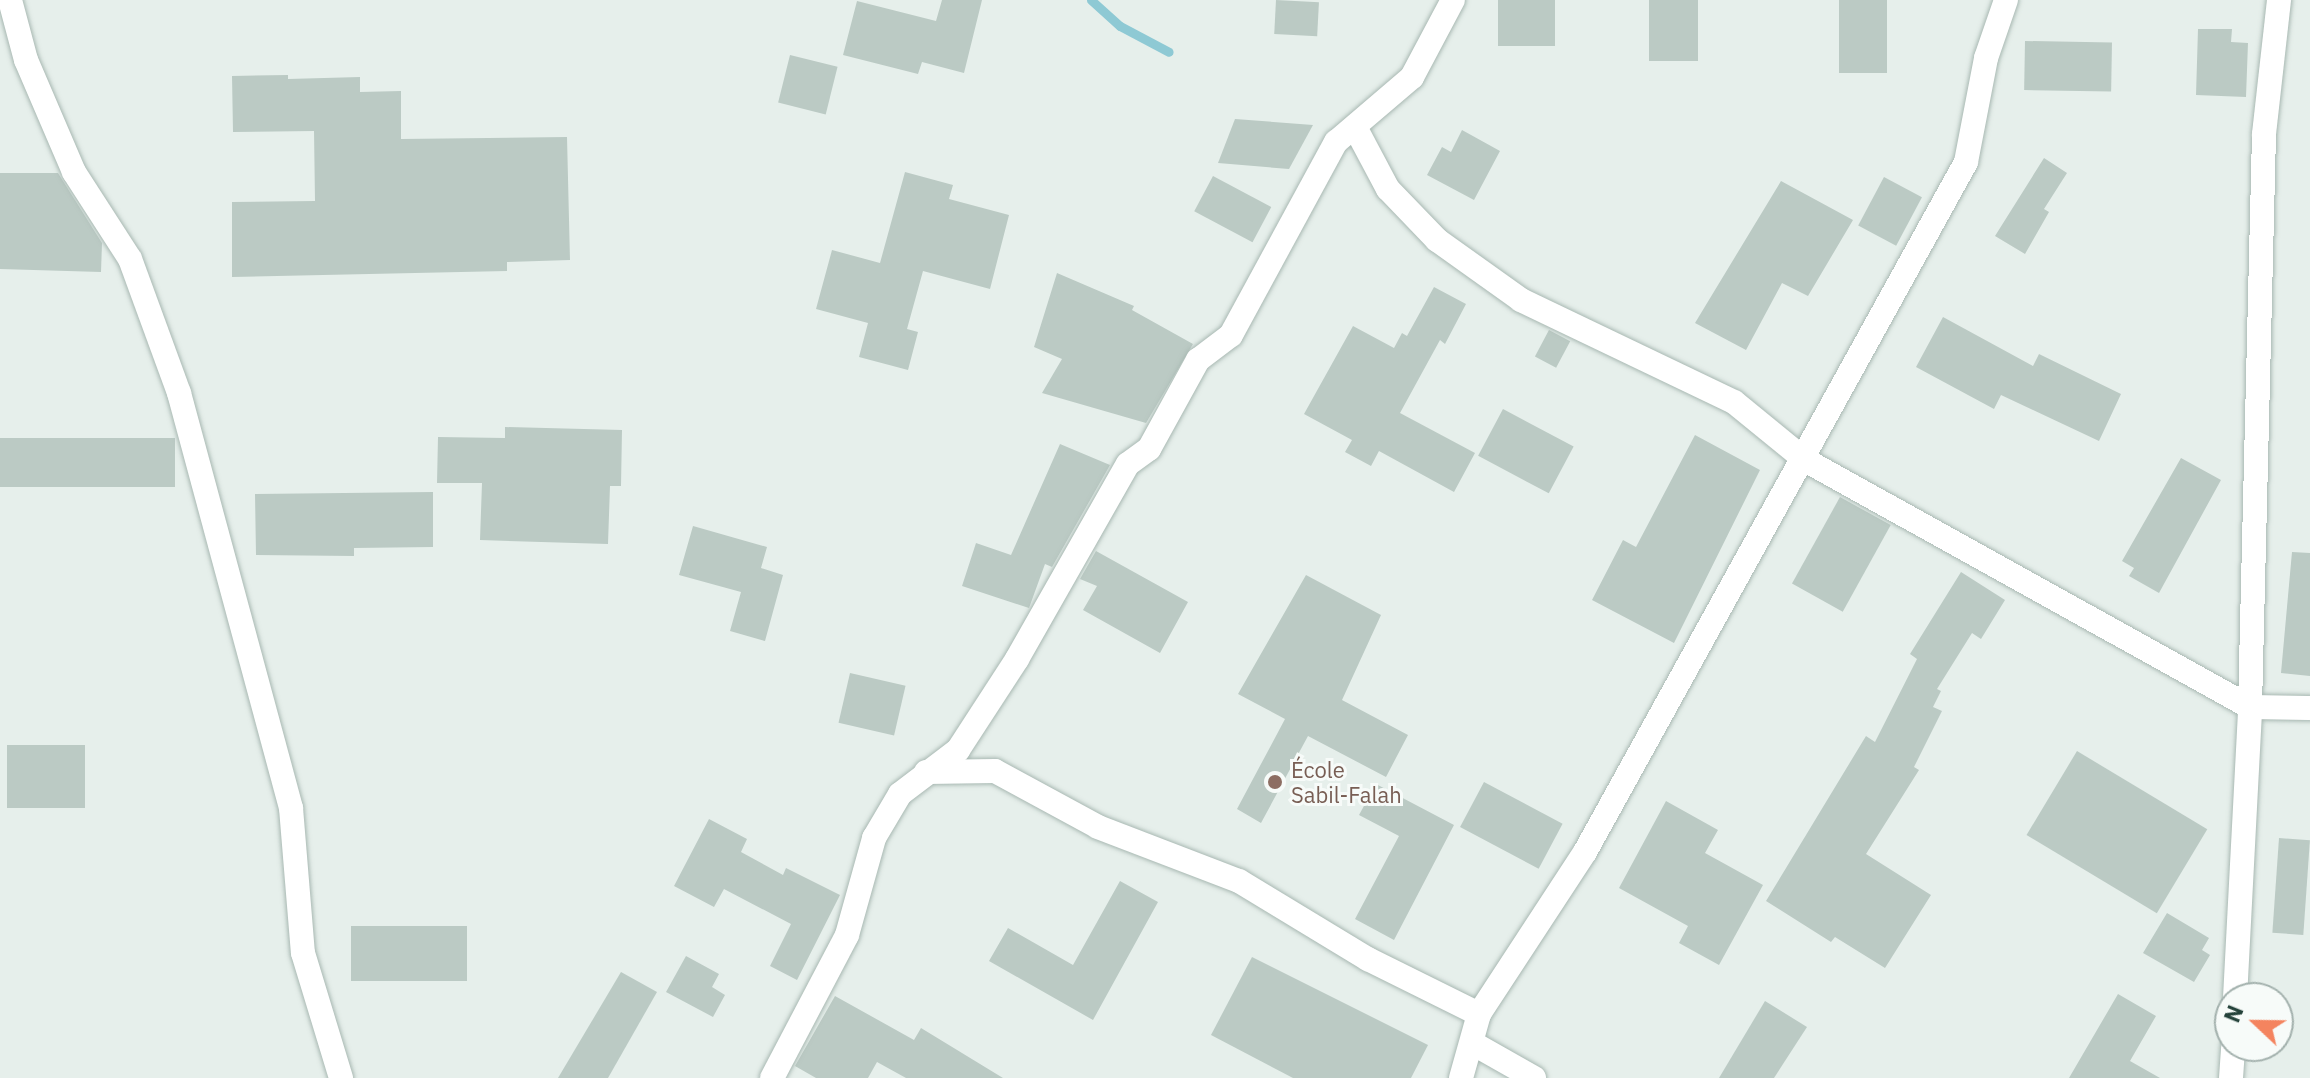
<!DOCTYPE html>
<html>
<head>
<meta charset="utf-8">
<style>
	body { margin:0 }
	#map { position:relative; width:2310px; height:1078px; overflow:hidden; background:#e6efeb; font-family:"IBM Plex Sans",sans-serif }
	div>[style] { position:absolute }
	.stream>* { height:9px; margin:-4.5px; padding:0 4.5px; transform-origin:4.5px; border-radius:4.5px; background:#8ec9d4 }
	.building>* { inset:0; background:#bbcac4; transform-origin:0 0 }
	.roads { filter:drop-shadow(0 0 2px #a8b8b2) drop-shadow(0 0 2px #a8b8b2) }
	.street>* { height:24px; margin:-12px; padding:0 12px; transform-origin:12px; border-radius:12px; background:#fff }
	.dots>* { width:22px; height:22px; translate:-50% -50%; box-sizing:border-box; border:4px solid #f7fbf9; border-radius:50% }
	span { translate:-50% -50%; white-space:nowrap; text-align:center; line-height:1.15; -webkit-text-stroke:6px #f7fbf9; paint-order:stroke }
	.education-label { font-size:22px; color:#785e54 }
	.left { translate:0 -50%; text-align:left }
	.north { position:absolute; left:2214px; top:982px; width:80px; height:80px; box-sizing:border-box; background:#f7fbf9; border:2px solid #a3b1ad; border-radius:50%; rotate:292deg; font-size:22px; font-weight:700; line-height:32px; text-align:center; color:#24423a }
	.north::after { content:''; display:block; margin:auto; width:28px; height:36px; background:#f4845f; clip-path:polygon(50% 0,100% 100%,50% 72%,0 100%) }
</style>
</head>
<body>
<div id="map">
	<div class="stream">
		<div style="left:1091px;top:0;width:39px;rotate:42deg"></div>
		<div style="left:1120px;top:26px;width:55px;rotate:28deg"></div>
	</div>
	<div class="building">
		<div style="clip-path:polygon(942px 0,982px 0,964px 73px,922px 62px,918px 74px,843px 55px,857px 1px,936px 21px)"></div>
		<div style="left:1276px;top:0;width:43px;height:34px;rotate:3deg"></div>
		<div style="left:1498px;top:0;width:57px;height:46px"></div>
		<div style="left:1649px;top:0;width:49px;height:61px"></div>
		<div style="left:1839px;top:0;width:48px;height:73px"></div>
		<div style="clip-path:polygon(2198px 29px,2232px 29px,2231px 42px,2248px 43px,2246px 97px,2196px 95px)"></div>
		<div style="left:2025px;top:41px;width:87px;height:49px;rotate:1deg"></div>
		<div style="left:790px;top:55px;width:49px;height:49px;rotate:14deg"></div>
		<div style="clip-path:polygon(288px 75px,288px 79px,360px 77px,360px 92px,401px 91px,401px 139px,567px 137px,570px 260px,507px 262px,507px 271px,232px 277px,232px 202px,315px 201px,314px 131px,233px 132px,232px 76px)"></div>
		<div style="clip-path:polygon(1235px 119px,1313px 125px,1289px 169px,1218px 163px)"></div>
		<div style="clip-path:polygon(1462px 130px,1500px 151px,1474px 200px,1427px 175px,1442px 147px,1451px 152px)"></div>
		<div style="clip-path:polygon(2044px 158px,2067px 173px,2044px 209px,2049px 212px,2025px 254px,1995px 236px)"></div>
		<div style="clip-path:polygon(905px 172px,953px 185px,949px 199px,1009px 215px,990px 289px,923px 271px,907px 329px,918px 332px,908px 370px,859px 357px,868px 323px,816px 309px,832px 250px,880px 263px)"></div>
		<div style="clip-path:polygon(0 173px,58px 173px,102px 243px,101px 272px,0 269px)"></div>
		<div style="left:1213px;top:176px;width:66px;height:40px;rotate:28deg"></div>
		<div style="left:1884px;top:177px;width:43px;height:55px;rotate:28deg"></div>
		<div style="clip-path:polygon(1781px 181px,1853px 220px,1808px 296px,1782px 283px,1746px 350px,1695px 323px)"></div>
		<div style="clip-path:polygon(1057px 273px,1134px 306px,1132px 310px,1193px 344px,1146px 423px,1042px 393px,1062px 359px,1034px 347px)"></div>
		<div style="clip-path:polygon(1434px 287px,1466px 304px,1445px 344px,1440px 340px,1400px 413px,1475px 453px,1454px 492px,1379px 451px,1371px 466px,1345px 452px,1352px 440px,1304px 414px,1353px 326px,1394px 348px,1402px 333px,1407px 336px)"></div>
		<div style="clip-path:polygon(1943px 317px,2033px 366px,2039px 354px,2121px 394px,2099px 441px,2001px 395px,1994px 409px,1916px 367px)"></div>
		<div style="left:1549px;top:330px;width:24px;height:30px;rotate:28deg"></div>
		<div style="left:1503px;top:409px;width:80px;height:53px;rotate:28deg"></div>
		<div style="clip-path:polygon(505px 427px,622px 430px,621px 486px,610px 486px,608px 544px,480px 540px,482px 483px,437px 483px,438px 437px,505px 438px)"></div>
		<div style="clip-path:polygon(1695px 435px,1760px 470px,1674px 643px,1592px 600px,1623px 540px,1636px 547px)"></div>
		<div style="left:0;top:438px;width:175px;height:49px"></div>
		<div style="clip-path:polygon(1060px 444px,1110px 465px,1052px 567px,1045px 564px,1029px 608px,962px 586px,976px 543px,1011px 555px)"></div>
		<div style="clip-path:polygon(2181px 458px,2221px 480px,2159px 593px,2129px 576px,2134px 568px,2122px 561px)"></div>
		<div style="clip-path:polygon(433px 492px,433px 547px,354px 548px,354px 556px,256px 555px,255px 494px)"></div>
		<div style="left:1840px;top:497px;width:58px;height:99px;rotate:29deg"></div>
		<div style="clip-path:polygon(693px 526px,767px 547px,761px 568px,783px 575px,765px 641px,730px 631px,741px 592px,679px 575px)"></div>
		<div style="clip-path:polygon(1096px 551px,1188px 602px,1160px 653px,1083px 610px,1097px 586px,1080px 579px)"></div>
		<div style="clip-path:polygon(2292px 552px,2310px 553px,2310px 676px,2281px 673px)"></div>
		<div style="clip-path:polygon(1961px 572px,2005px 600px,1981px 639px,1972px 633px,1937px 689px,1941px 691px,1933px 707px,1942px 711px,1914px 767px,1919px 770px,1866px 854px,1931px 895px,1885px 968px,1835px 937px,1831px 942px,1766px 901px,1866px 736px,1875px 742px,1917px 659px,1910px 654px)"></div>
		<div style="clip-path:polygon(1306px 575px,1381px 615px,1342px 700px,1408px 735px,1386px 777px,1308px 736px,1261px 823px,1237px 809px,1285px 719px,1238px 694px)"></div>
		<div style="left:850px;top:673px;width:57px;height:51px;rotate:13deg"></div>
		<div style="left:7px;top:745px;width:78px;height:63px"></div>
		<div style="left:2077px;top:751px;width:152px;height:98px;rotate:31deg"></div>
		<div style="left:1484px;top:782px;width:89px;height:51px;rotate:28deg"></div>
		<div style="clip-path:polygon(1376px 784px,1454px 825px,1394px 940px,1355px 919px,1399px 836px,1359px 815px)"></div>
		<div style="clip-path:polygon(1666px 801px,1718px 830px,1705px 853px,1763px 885px,1719px 965px,1679px 943px,1688px 926px,1619px 888px)"></div>
		<div style="clip-path:polygon(709px 819px,747px 839px,741px 852px,783px 875px,786px 868px,840px 895px,797px 980px,770px 966px,791px 924px,724px 889px,714px 907px,674px 886px)"></div>
		<div style="left:2279px;top:838px;width:31px;height:95px;rotate:4deg"></div>
		<div style="clip-path:polygon(1120px 881px,1158px 902px,1093px 1020px,989px 961px,1008px 928px,1073px 965px)"></div>
		<div style="clip-path:polygon(2167px 913px,2209px 938px,2202px 950px,2210px 955px,2194px 982px,2143px 953px)"></div>
		<div style="left:351px;top:926px;width:116px;height:55px"></div>
		<div style="clip-path:polygon(686px 956px,719px 974px,712px 987px,725px 995px,713px 1017px,666px 992px)"></div>
		<div style="clip-path:polygon(1252px 957px,1428px 1045px,1411px 1078px,1293px 1078px,1211px 1035px)"></div>
		<div style="clip-path:polygon(621px 972px,657px 992px,608px 1078px,558px 1078px)"></div>
		<div style="clip-path:polygon(2118px 994px,2156px 1016px,2130px 1061px,2160px 1078px,2069px 1078px)"></div>
		<div style="clip-path:polygon(835px 996px,914px 1040px,921px 1028px,1003px 1078px,906px 1078px,877px 1062px,868px 1078px,816px 1078px,795px 1066px)"></div>
		<div style="clip-path:polygon(1765px 1001px,1807px 1027px,1774px 1078px,1719px 1078px)"></div>
	</div>
	<div class="roads">
		<div class="street">
			<div style="left:10px;top:0;width:62px;rotate:75.1deg"></div>
			<div style="left:26px;top:60px;width:122px;rotate:66.8deg"></div>
			<div style="left:74px;top:172px;width:103px;rotate:57.2deg"></div>
			<div style="left:130px;top:259px;width:143px;rotate:69.9deg"></div>
			<div style="left:179px;top:393px;width:430px;rotate:74.9deg"></div>
			<div style="left:291px;top:808px;width:145px;rotate:85.3deg"></div>
			<div style="left:303px;top:953px;width:131px;rotate:73.1deg"></div>
			<div style="left:1355px;top:127px;width:70px;rotate:62deg"></div>
			<div style="left:1388px;top:189px;width:71px;rotate:46.1deg"></div>
			<div style="left:1437px;top:240px;width:103px;rotate:35.5deg"></div>
			<div style="left:1521px;top:300px;width:236px;rotate:25.6deg"></div>
			<div style="left:1734px;top:402px;width:92px;rotate:39.2deg"></div>
			<div style="left:1805px;top:460px;width:509px;rotate:29.03deg"></div>
			<div style="left:2250px;top:707px;width:60px;rotate:1deg"></div>
			<div style="left:926px;top:772px;width:69px;rotate:-0.8deg"></div>
			<div style="left:995px;top:771px;width:117px;rotate:28.5deg"></div>
			<div style="left:1098px;top:827px;width:151px;rotate:21deg"></div>
			<div style="left:1239px;top:881px;width:151px;rotate:31.2deg"></div>
			<div style="left:1368px;top:959px;width:124px;rotate:26.4deg"></div>
			<div style="left:2235px;top:998px;width:291px;rotate:-87deg"></div>
			<div style="left:2250px;top:707px;width:573px;rotate:-88.6deg"></div>
			<div style="left:2264px;top:134px;width:135px;rotate:-83.6deg"></div>
			<div style="left:1474px;top:1044px;width:69px;rotate:29.5deg"></div>
			<div style="left:772px;top:1078px;width:161px;rotate:-62.3deg"></div>
			<div style="left:847px;top:935px;width:101px;rotate:-74.4deg"></div>
			<div style="left:874px;top:838px;width:51px;rotate:-59.4deg"></div>
			<div style="left:900px;top:794px;width:73px;rotate:-37.2deg"></div>
			<div style="left:958px;top:750px;width:108px;rotate:-57deg"></div>
			<div style="left:1017px;top:659px;width:224px;rotate:-60.4deg"></div>
			<div style="left:1128px;top:464px;width:26px;rotate:-36deg"></div>
			<div style="left:1149px;top:449px;width:102px;rotate:-61.2deg"></div>
			<div style="left:1198px;top:360px;width:41px;rotate:-37.1deg"></div>
			<div style="left:1231px;top:335px;width:220px;rotate:-61.5deg"></div>
			<div style="left:1336px;top:142px;width:100px;rotate:-40.5deg"></div>
			<div style="left:1412px;top:77px;width:87px;rotate:-62deg"></div>
			<div style="left:1461px;top:1078px;width:66px;rotate:-74.3deg"></div>
			<div style="left:1479px;top:1014px;width:194px;rotate:-56.8deg"></div>
			<div style="left:1585px;top:852px;width:788px;rotate:-61.09deg"></div>
			<div style="left:1966px;top:162px;width:106px;rotate:-79.1deg"></div>
			<div style="left:1986px;top:58px;width:61px;rotate:-71deg"></div>
			<div style="left:2231px;top:1078px;width:32px;rotate:-86deg"></div>
		</div>
	</div>
	<div class="dots">
		<div style="left:1275px;top:782px;background:#8d6e63"></div>
	</div>
	<div class="education-label">
		<span class="left" style="left:1291px;top:782px">École<br>Sabil-Falah</span>
	</div>
	<div class="north">N</div>
</div>
</body>
</html>
